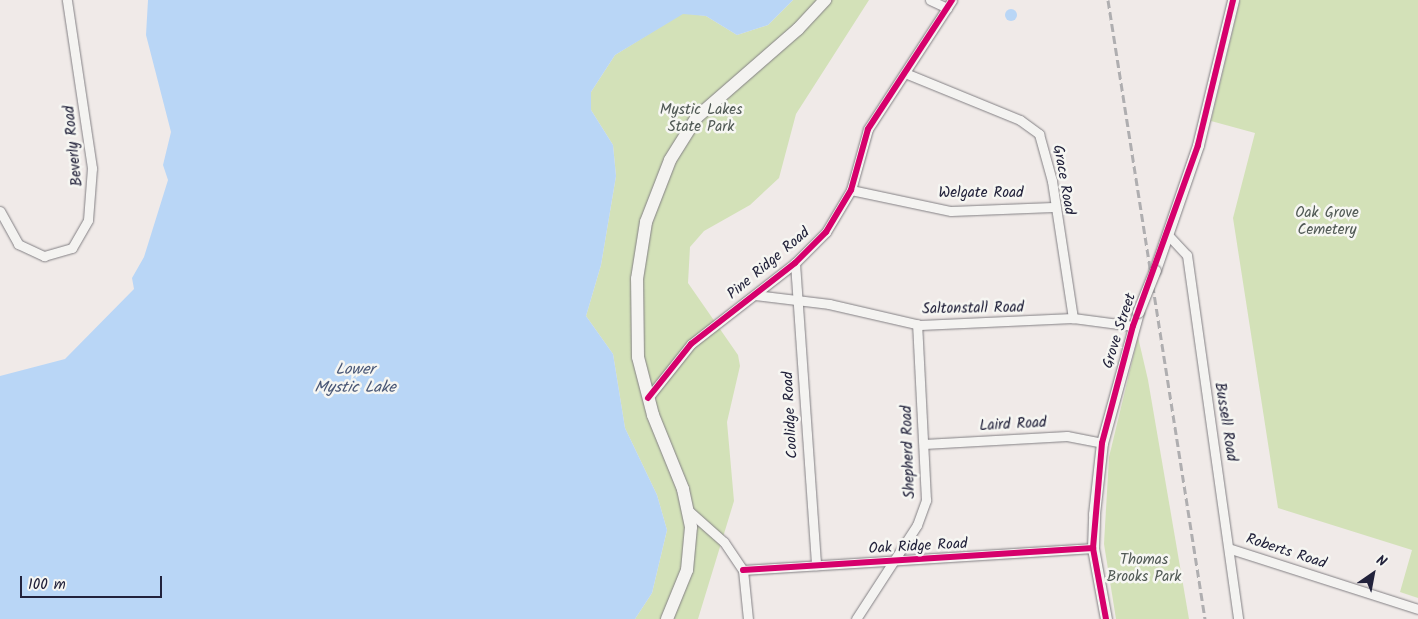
<!DOCTYPE html>
<html>
<head>
<meta charset="utf-8">
<style>
	body { margin:0 }
	#map { position:relative; width:1418px; height:619px; overflow:hidden; background:#f0eae8; font-family:Kalam,sans-serif }
	div>[style] { position:absolute }
	.green>* { inset:0; background:#d3e1b8 }
	.water>* { inset:0; background:#b9d6f6 }
	.round { border-radius:50% }
	.roads { filter:drop-shadow(0 0 1px #838084) drop-shadow(0 0 1px #838084) }
	.minor>* { height:9px; margin:-4.5px; padding:0 4.5px; transform-origin:4.5px; border-radius:4.5px; background:#f4f3f1 }
	.tertiary>* { height:11px; margin:-5.5px; padding:0 5.5px; transform-origin:5.5px; border-radius:5.5px; background:#f4f3f1 }
	.secondary>* { height:12px; margin:-6px; padding:0 6px; transform-origin:6px; border-radius:6px; background:#f4f3f1 }
	.rail>* { height:3px; margin-top:-1.5px; transform-origin:0; background:repeating-linear-gradient(90deg,#afaeb0 0 8px,transparent 0 12px) }
	.bridges { filter:drop-shadow(0 0 1px #838084) drop-shadow(0 0 1px #838084) }
	.tertiary-bridge>* { height:11px; margin:-5.5px; padding:0 5.5px; transform-origin:5.5px; border-radius:5.5px; background:#f4f3f1 }
	.cycleway>* { height:6px; margin:-3px; padding:0 3px; transform-origin:3px; border-radius:3px; background:#d6006c }
	span { translate:-50% -50%; white-space:nowrap; text-align:center; line-height:1.15; -webkit-text-stroke:5px #f6f6f2; paint-order:stroke }
	.park-label { font-size:15px; color:#505955 }
	.street-label { font-size:15px; color:#22223b }
	.water-label { font-size:16px; color:#485675; font-style:italic }
	.north { position:absolute; left:1348px; top:549px; width:50px; height:50px; -webkit-text-stroke:4px #f6f6f2; paint-order:stroke; rotate:33deg; font-size:14px; font-weight:700; line-height:20px; text-align:center; color:#22223b }
	.north::after { content:''; display:block; margin:auto; width:18px; height:22px; background:#22223b; clip-path:polygon(50% 0,100% 100%,50% 72%,0 100%) }
	.scale { position:absolute; left:20px; top:576px; width:142px; height:22px; box-sizing:border-box; border:2px solid #22223b; border-top:0; padding-left:6px; font-size:15px; line-height:18px; white-space:nowrap; color:#22223b; -webkit-text-stroke:4px #f6f6f2; paint-order:stroke }
</style>
</head>
<body>
<div id="map">
	<div class="green">
		<div style="clip-path:polygon(793px 0,869px 0,796px 114px,779px 178px,750px 205px,704px 231px,690px 247px,688px 283px,738px 355px,740px 366px,727px 422px,734px 501px,698px 619px,635px 619px,652px 593px,667px 530px,657px 495px,625px 428px,613px 354px,586px 316px,601px 265px,616px 176px,613px 145px,591px 110px,591px 92px,615px 55px,683px 13px,706px 16px,737px 35px,768px 25px)"></div>
		<div style="clip-path:polygon(1240px 0,1418px 0,1418px 598px,1400px 592px,1412px 550px,1278px 508px,1233px 218px,1255px 133px,1211px 121px)"></div>
		<div style="clip-path:polygon(1138px 337px,1148px 380px,1189px 619px,1116px 619px,1104px 544px,1109px 457px)"></div>
	</div>
	<div class="water">
		<div style="clip-path:polygon(148px 0,793px 0,768px 25px,737px 35px,706px 16px,683px 14px,615px 55px,591px 92px,591px 110px,613px 145px,616px 176px,601px 265px,586px 316px,613px 354px,625px 428px,657px 495px,667px 530px,652px 593px,635px 619px,0 619px,0 376px,65px 359px,134px 289px,132px 278px,144px 257px,168px 180px,163px 165px,171px 132px,146px 35px)"></div>
		<div class="round" style="left:1005px;top:9px;width:12px;height:12px"></div>
	</div>
	<div class="roads">
		<div class="minor">
			<div style="left:930px;top:0;width:19px;rotate:25deg"></div>
			<div style="left:905px;top:73px;width:124px;rotate:22.2deg"></div>
			<div style="left:1020px;top:120px;width:24px;rotate:36deg"></div>
			<div style="left:1039px;top:134px;width:49px;rotate:74.5deg"></div>
			<div style="left:1052px;top:181px;width:139px;rotate:81.3deg"></div>
			<div style="left:851px;top:190px;width:102px;rotate:11.9deg"></div>
			<div style="left:951px;top:211px;width:102px;rotate:-2.2deg"></div>
			<div style="left:0;top:211px;width:38px;rotate:61deg"></div>
			<div style="left:18px;top:244px;width:29px;rotate:25deg"></div>
			<div style="left:44px;top:256px;width:29px;rotate:-16deg"></div>
			<div style="left:72px;top:248px;width:32px;rotate:-60deg"></div>
			<div style="left:88px;top:220px;width:52px;rotate:-85.6deg"></div>
			<div style="left:92px;top:168px;width:170px;rotate:-98.5deg"></div>
			<div style="left:1169px;top:236px;width:26px;rotate:47deg"></div>
			<div style="left:1187px;top:255px;width:368px;rotate:82deg"></div>
			<div style="left:795px;top:263px;width:303px;rotate:86deg"></div>
			<div style="left:755px;top:295px;width:75px;rotate:6.9deg"></div>
			<div style="left:829px;top:304px;width:93px;rotate:13deg"></div>
			<div style="left:920px;top:325px;width:153px;rotate:-2.6deg"></div>
			<div style="left:1073px;top:318px;width:61px;rotate:7.6deg"></div>
			<div style="left:648px;top:398px;width:69px;rotate:-51.5deg"></div>
			<div style="left:691px;top:344px;width:132px;rotate:-37.9deg"></div>
			<div style="left:795px;top:263px;width:44px;rotate:-45deg"></div>
			<div style="left:826px;top:232px;width:49px;rotate:-59.2deg"></div>
			<div style="left:851px;top:190px;width:63px;rotate:-74.4deg"></div>
			<div style="left:868px;top:129px;width:154px;rotate:-56.9deg"></div>
			<div style="left:924px;top:444px;width:143px;rotate:-3.2deg"></div>
			<div style="left:1067px;top:436px;width:36px;rotate:11deg"></div>
			<div style="left:690px;top:512px;width:45px;rotate:41.4deg"></div>
			<div style="left:724px;top:542px;width:34px;rotate:56deg"></div>
			<div style="left:743px;top:570px;width:49px;rotate:84.2deg"></div>
			<div style="left:1231px;top:549px;width:196px;rotate:17.8deg"></div>
			<div style="left:743px;top:570px;width:351px;rotate:-3.6deg"></div>
			<div style="left:856px;top:619px;width:112px;rotate:-57deg"></div>
			<div style="left:917px;top:525px;width:27px;rotate:-70deg"></div>
			<div style="left:926px;top:500px;width:176px;rotate:-92.9deg"></div>
		</div>
		<div class="tertiary">
			<div style="left:1155px;top:270px;width:132px;rotate:-71deg"></div>
			<div style="left:1198px;top:145px;width:149px;rotate:-76.4deg"></div>
			<div style="left:1106px;top:619px;width:72px;rotate:-100.4deg"></div>
			<div style="left:1093px;top:548px;width:34px;rotate:-88deg"></div>
			<div style="left:1094px;top:514px;width:71px;rotate:-83.6deg"></div>
			<div style="left:1102px;top:443px;width:136px;rotate:-74.6deg"></div>
		</div>
		<div class="secondary">
			<div style="left:667px;top:619px;width:53px;rotate:-67.8deg"></div>
			<div style="left:687px;top:570px;width:43px;rotate:-84.7deg"></div>
			<div style="left:691px;top:527px;width:39px;rotate:-102deg"></div>
			<div style="left:683px;top:489px;width:80px;rotate:-112.1deg"></div>
			<div style="left:653px;top:415px;width:60px;rotate:-104.5deg"></div>
			<div style="left:638px;top:357px;width:78px;rotate:-90.7deg"></div>
			<div style="left:637px;top:279px;width:58px;rotate:-81deg"></div>
			<div style="left:646px;top:222px;width:66px;rotate:-68.8deg"></div>
			<div style="left:670px;top:160px;width:51px;rotate:-57.9deg"></div>
			<div style="left:697px;top:117px;width:134px;rotate:-41.1deg"></div>
			<div style="left:798px;top:29px;width:40px;rotate:-47deg"></div>
		</div>
	</div>
	<div class="rail">
		<div style="left:1108px;top:0;width:627px;rotate:81.09deg"></div>
	</div>
	<div class="bridges">
		<div class="tertiary-bridge">
			<div style="left:1138px;top:312px;width:45px;rotate:-68deg"></div>
		</div>
	</div>
	<div class="cycleway">
		<div style="left:648px;top:398px;width:69px;rotate:-51.5deg"></div>
		<div style="left:691px;top:344px;width:132px;rotate:-37.9deg"></div>
		<div style="left:795px;top:263px;width:44px;rotate:-45deg"></div>
		<div style="left:826px;top:232px;width:49px;rotate:-59.2deg"></div>
		<div style="left:851px;top:190px;width:63px;rotate:-74.4deg"></div>
		<div style="left:868px;top:129px;width:154px;rotate:-56.9deg"></div>
		<div style="left:743px;top:570px;width:351px;rotate:-3.6deg"></div>
		<div style="left:1106px;top:619px;width:72px;rotate:-100.4deg"></div>
		<div style="left:1093px;top:548px;width:105px;rotate:-85.1deg"></div>
		<div style="left:1102px;top:443px;width:121px;rotate:-75.2deg"></div>
		<div style="left:1133px;top:326px;width:192px;rotate:-70.2deg"></div>
		<div style="left:1198px;top:145px;width:149px;rotate:-76.4deg"></div>
	</div>
	<div class="park-label">
		<span style="left:701px;top:119px">Mystic Lakes<br>State Park</span>
		<span style="left:1327px;top:222px">Oak Grove<br>Cemetery</span>
		<span style="left:1144px;top:569px">Thomas<br>Brooks Park</span>
	</div>
	<div class="street-label">
		<span style="left:74px;top:146px;rotate:-96deg">Beverly Road</span>
		<span style="left:1063px;top:180px;rotate:80deg">Grace Road</span>
		<span style="left:981px;top:194px">Welgate Road</span>
		<span style="left:769px;top:264px;rotate:-40deg">Pine Ridge Road</span>
		<span style="left:973px;top:309px;rotate:-1deg">Saltonstall Road</span>
		<span style="left:1120px;top:331px;rotate:-72deg">Grove Street</span>
		<span style="left:791px;top:415px;rotate:-93deg">Coolidge Road</span>
		<span style="left:1225px;top:422px;rotate:81deg">Bussell Road</span>
		<span style="left:1013px;top:425px;rotate:-3deg">Laird Road</span>
		<span style="left:909px;top:452px;rotate:-92deg">Shepherd Road</span>
		<span style="left:918px;top:547px;rotate:-3deg">Oak Ridge Road</span>
		<span style="left:1286px;top:552px;rotate:18deg">Roberts Road</span>
	</div>
	<div class="water-label">
		<span style="left:355px;top:379px">Lower<br>Mystic Lake</span>
	</div>
	<div class="north">N</div>
	<div class="scale">100 m</div>
</div>
</body>
</html>
